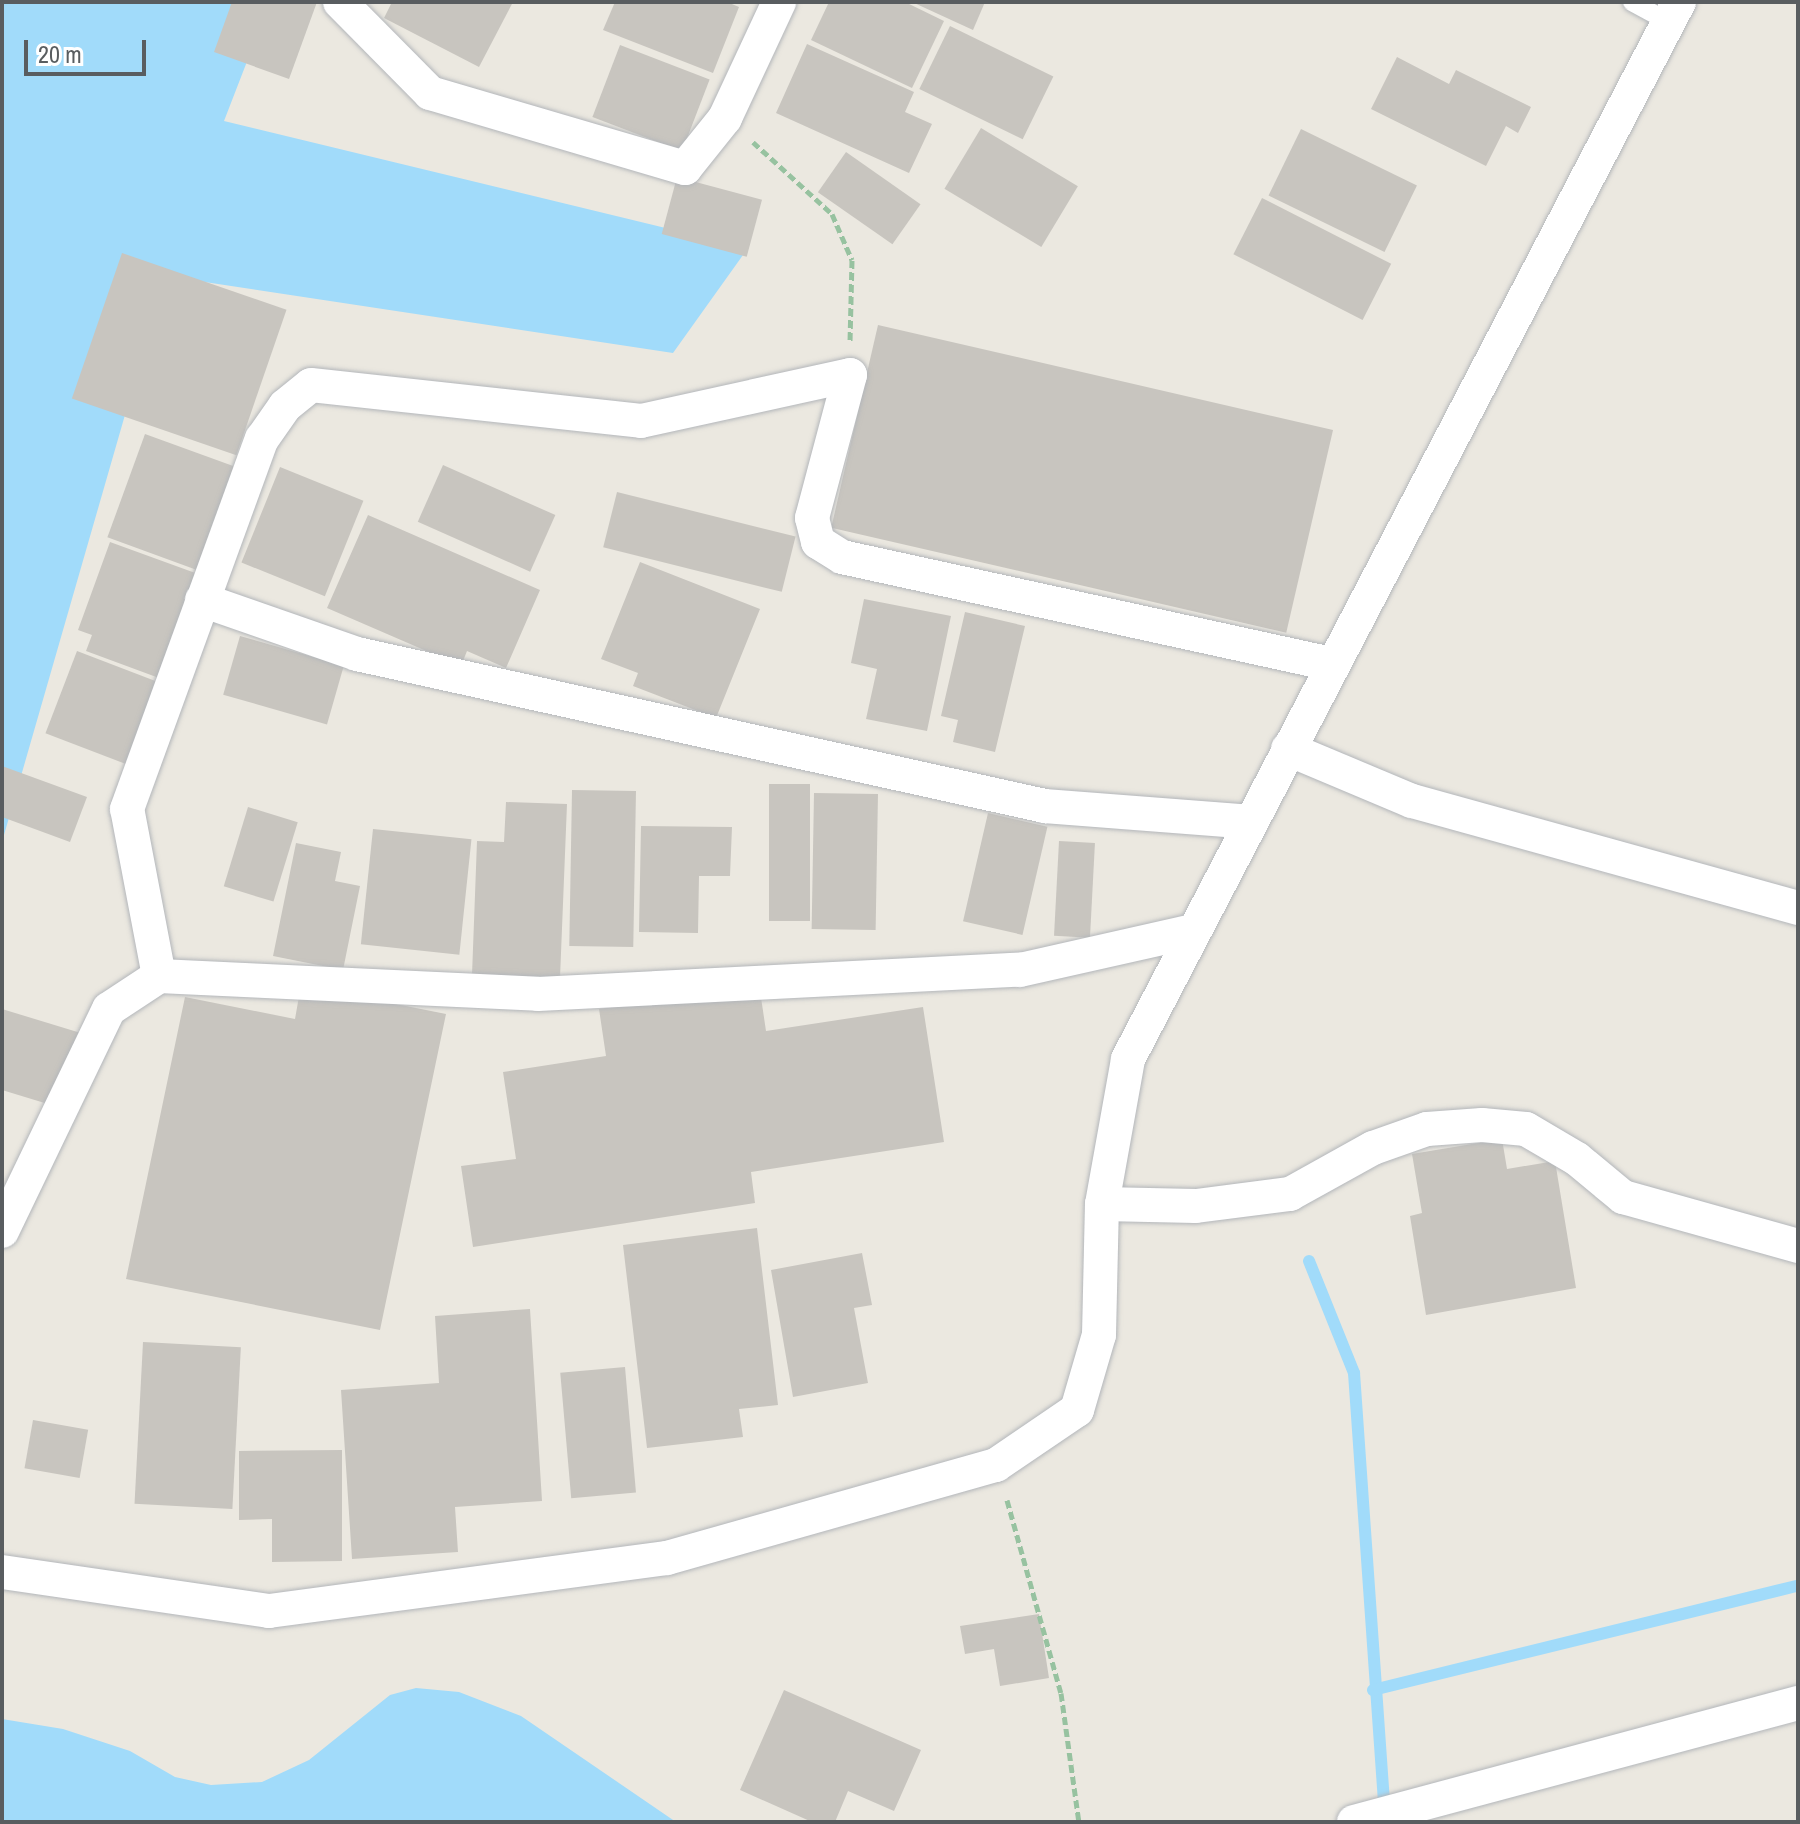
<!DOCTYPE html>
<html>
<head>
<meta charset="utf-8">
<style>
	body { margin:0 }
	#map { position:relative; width:1800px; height:1824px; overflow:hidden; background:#ebe8e0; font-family:"Archivo Narrow",sans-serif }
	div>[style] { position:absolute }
	.water>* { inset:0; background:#a1dbfa }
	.stream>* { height:12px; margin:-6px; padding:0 6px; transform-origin:6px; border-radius:6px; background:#a1dbfa }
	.building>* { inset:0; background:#c8c5bf; transform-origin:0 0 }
	.path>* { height:5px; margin-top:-2.5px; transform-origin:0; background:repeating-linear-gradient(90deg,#97c2a0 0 8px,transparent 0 12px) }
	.roads { filter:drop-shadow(0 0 2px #b3b6ba) drop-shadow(0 0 2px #b3b6ba) }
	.service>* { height:18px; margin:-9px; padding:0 9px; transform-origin:9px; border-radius:9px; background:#fff }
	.minor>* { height:34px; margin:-17px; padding:0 17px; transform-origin:17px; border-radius:17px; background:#fff }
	span { translate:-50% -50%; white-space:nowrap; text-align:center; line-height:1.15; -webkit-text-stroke:8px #fff; paint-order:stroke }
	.frame { position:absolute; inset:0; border:4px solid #595d60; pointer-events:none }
	.scale { position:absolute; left:24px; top:40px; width:122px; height:36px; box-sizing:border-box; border:4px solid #595d60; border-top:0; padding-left:10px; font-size:24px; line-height:28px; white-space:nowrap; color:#595d60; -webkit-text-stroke:6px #fff; paint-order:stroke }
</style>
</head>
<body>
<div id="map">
	<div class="water">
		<div style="clip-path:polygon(2px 2px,270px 2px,224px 121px,748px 248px,673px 353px,165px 276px,2px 842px)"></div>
		<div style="clip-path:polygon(416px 1688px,459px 1692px,521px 1716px,676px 1822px,2px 1822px,2px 1719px,63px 1729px,130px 1751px,175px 1777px,211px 1785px,262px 1782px,309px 1760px,390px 1695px)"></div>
	</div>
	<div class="stream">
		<div style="left:1309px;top:1261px;width:121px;rotate:68.1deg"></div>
		<div style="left:1354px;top:1373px;width:440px;rotate:86deg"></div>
		<div style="left:1373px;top:1690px;width:438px;rotate:-13.8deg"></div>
	</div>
	<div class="building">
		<div style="clip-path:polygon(232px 2px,317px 2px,289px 79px,214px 52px)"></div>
		<div style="clip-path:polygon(392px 2px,513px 2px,479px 67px,384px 18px)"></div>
		<div style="clip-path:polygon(615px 2px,727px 2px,739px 7px,713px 73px,603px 30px)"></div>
		<div style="clip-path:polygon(829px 2px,905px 2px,944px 21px,912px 88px,811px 40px)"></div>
		<div style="clip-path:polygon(912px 2px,985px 2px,973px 30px)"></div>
		<div style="left:950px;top:26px;width:115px;height:70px;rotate:26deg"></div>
		<div style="clip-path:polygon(807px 44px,914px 92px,905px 112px,932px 124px,909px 173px,776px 113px)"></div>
		<div style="left:620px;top:45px;width:96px;height:77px;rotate:21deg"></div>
		<div style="clip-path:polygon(1397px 57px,1449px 84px,1456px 70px,1531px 107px,1518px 133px,1506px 126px,1486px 166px,1371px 109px)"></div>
		<div style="left:981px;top:128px;width:113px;height:71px;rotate:31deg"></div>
		<div style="left:1301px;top:129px;width:129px;height:74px;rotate:26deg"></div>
		<div style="left:846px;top:152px;width:91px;height:49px;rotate:35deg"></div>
		<div style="left:677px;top:177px;width:88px;height:59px;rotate:15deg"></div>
		<div style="left:1262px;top:198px;width:145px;height:63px;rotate:27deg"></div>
		<div style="left:122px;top:253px;width:174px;height:154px;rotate:19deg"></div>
		<div style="left:878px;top:325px;width:467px;height:208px;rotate:13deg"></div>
		<div style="left:145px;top:434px;width:96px;height:110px;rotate:20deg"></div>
		<div style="left:443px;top:465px;width:123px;height:62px;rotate:24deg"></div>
		<div style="left:280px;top:467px;width:90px;height:103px;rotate:22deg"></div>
		<div style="left:617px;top:492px;width:184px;height:57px;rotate:14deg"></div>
		<div style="clip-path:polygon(368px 515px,540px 590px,506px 668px,467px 651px,461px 666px,327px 608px)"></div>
		<div style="clip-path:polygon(110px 542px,198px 574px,159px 678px,86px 651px,92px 635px,78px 630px)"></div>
		<div style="clip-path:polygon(640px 562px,760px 609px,716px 718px,633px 686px,638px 673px,601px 659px)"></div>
		<div style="clip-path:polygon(864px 599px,951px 616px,927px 731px,866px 719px,877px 669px,851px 663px)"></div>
		<div style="clip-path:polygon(965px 612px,1025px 626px,995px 752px,953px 742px,958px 720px,941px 716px)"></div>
		<div style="left:240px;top:636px;width:108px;height:61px;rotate:16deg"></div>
		<div style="left:77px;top:651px;width:93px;height:88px;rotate:21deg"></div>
		<div style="clip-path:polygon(2px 766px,87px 797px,70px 842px,2px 817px)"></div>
		<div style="left:769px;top:784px;width:41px;height:137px"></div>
		<div style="left:572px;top:790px;width:64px;height:156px;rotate:1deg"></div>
		<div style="left:814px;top:793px;width:64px;height:136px;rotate:1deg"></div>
		<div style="clip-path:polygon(506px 802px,567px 804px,560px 978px,472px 975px,477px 841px,504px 842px)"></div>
		<div style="left:248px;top:807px;width:52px;height:83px;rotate:17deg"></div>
		<div style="left:988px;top:813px;width:61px;height:111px;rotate:13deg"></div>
		<div style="clip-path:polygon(641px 826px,732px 827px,730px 876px,699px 876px,698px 933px,639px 932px)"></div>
		<div style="left:373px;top:829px;width:99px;height:116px;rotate:6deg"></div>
		<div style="left:1059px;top:841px;width:36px;height:95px;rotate:3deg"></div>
		<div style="clip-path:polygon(296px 843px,341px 852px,335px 881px,360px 886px,343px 970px,273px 956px)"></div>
		<div style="clip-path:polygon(759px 984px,766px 1031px,923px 1007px,944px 1142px,751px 1172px,755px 1203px,473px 1247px,461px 1166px,516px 1159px,503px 1072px,606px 1056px,599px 1009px)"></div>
		<div style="clip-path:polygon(301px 985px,446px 1014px,380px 1330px,126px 1279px,185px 997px,295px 1019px)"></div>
		<div style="clip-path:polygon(2px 1009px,84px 1034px,61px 1108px,2px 1090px)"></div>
		<div style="clip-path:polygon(1502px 1139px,1507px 1169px,1555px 1161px,1576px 1288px,1426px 1315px,1410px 1216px,1422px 1213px,1412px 1154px)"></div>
		<div style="clip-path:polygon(757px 1228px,778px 1405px,739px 1409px,743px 1437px,647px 1448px,623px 1245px)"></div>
		<div style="clip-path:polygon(862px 1253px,872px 1305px,854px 1308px,868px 1383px,793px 1397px,771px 1270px)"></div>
		<div style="clip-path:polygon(530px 1309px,542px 1501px,455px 1507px,458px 1552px,352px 1559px,341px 1390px,439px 1383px,435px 1316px)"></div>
		<div style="left:143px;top:1342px;width:98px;height:162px;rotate:3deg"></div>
		<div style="left:625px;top:1367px;width:126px;height:65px;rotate:85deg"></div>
		<div style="left:33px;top:1420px;width:56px;height:49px;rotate:10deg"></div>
		<div style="clip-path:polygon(342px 1450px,342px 1561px,272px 1562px,272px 1519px,239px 1520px,239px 1451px)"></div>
		<div style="clip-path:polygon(1039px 1614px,1049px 1678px,1000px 1686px,994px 1649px,965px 1654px,960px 1626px)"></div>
		<div style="clip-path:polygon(784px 1690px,921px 1750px,894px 1811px,848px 1791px,835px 1822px,812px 1822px,740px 1790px)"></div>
	</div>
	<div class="path">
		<div style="left:753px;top:142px;width:107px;rotate:42.3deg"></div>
		<div style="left:832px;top:214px;width:50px;rotate:66.5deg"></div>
		<div style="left:852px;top:260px;width:81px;rotate:91.4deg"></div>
		<div style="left:1007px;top:1500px;width:200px;rotate:74.4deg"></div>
		<div style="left:1061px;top:1693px;width:130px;rotate:82.1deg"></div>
	</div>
	<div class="roads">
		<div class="service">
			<div style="left:1632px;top:2px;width:42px;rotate:28.4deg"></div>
		</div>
		<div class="minor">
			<div style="left:340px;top:2px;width:128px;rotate:45.3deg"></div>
			<div style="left:430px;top:93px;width:266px;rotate:16.4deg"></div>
			<div style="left:685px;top:168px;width:64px;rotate:-51.3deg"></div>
			<div style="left:725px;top:118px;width:128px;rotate:-65deg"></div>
			<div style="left:202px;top:600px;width:164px;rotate:19.2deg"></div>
			<div style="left:357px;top:654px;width:705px;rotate:12.46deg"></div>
			<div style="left:1045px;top:806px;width:207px;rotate:4.4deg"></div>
			<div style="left:1288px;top:749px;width:134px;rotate:22.8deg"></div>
			<div style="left:1412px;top:801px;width:401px;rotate:15.5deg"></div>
			<div style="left:159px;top:976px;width:379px;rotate:2.7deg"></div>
			<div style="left:538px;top:994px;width:483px;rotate:-2.9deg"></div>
			<div style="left:1020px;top:970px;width:177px;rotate:-12.7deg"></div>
			<div style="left:1102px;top:1204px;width:94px;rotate:1.2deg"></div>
			<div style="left:1196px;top:1206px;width:95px;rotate:-7.3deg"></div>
			<div style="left:1290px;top:1194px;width:95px;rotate:-29deg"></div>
			<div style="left:1373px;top:1148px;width:57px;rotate:-19.4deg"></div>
			<div style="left:1427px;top:1129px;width:55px;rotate:-4.2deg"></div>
			<div style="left:1482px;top:1125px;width:44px;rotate:5.2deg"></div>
			<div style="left:1526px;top:1129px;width:59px;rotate:30.5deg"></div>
			<div style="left:1577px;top:1159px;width:60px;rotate:39.6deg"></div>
			<div style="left:1623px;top:1197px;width:182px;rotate:15.6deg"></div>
			<div style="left:2px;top:1231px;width:246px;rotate:-64.3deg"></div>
			<div style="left:109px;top:1009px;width:60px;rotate:-33.4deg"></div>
			<div style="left:159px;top:976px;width:170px;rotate:-100.8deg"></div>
			<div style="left:127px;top:809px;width:394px;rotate:-70deg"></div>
			<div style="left:262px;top:439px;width:40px;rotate:-55.1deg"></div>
			<div style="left:285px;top:406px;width:33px;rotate:-39deg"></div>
			<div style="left:311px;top:385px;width:332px;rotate:6.2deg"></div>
			<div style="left:641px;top:421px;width:214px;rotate:-12.4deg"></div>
			<div style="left:850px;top:375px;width:148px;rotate:104.9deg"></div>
			<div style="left:812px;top:518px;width:25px;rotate:76deg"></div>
			<div style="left:818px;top:542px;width:28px;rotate:32deg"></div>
			<div style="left:842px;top:557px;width:501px;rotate:12.34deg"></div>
			<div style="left:2px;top:1572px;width:270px;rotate:8.3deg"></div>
			<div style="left:269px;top:1611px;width:402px;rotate:-7.6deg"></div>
			<div style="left:667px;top:1558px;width:342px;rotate:-15.8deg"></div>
			<div style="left:996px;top:1465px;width:98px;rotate:-34.2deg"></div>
			<div style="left:1077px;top:1410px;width:78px;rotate:-73.7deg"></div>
			<div style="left:1099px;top:1335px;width:131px;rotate:-88.7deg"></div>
			<div style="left:1102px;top:1204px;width:147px;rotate:-79.8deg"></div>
			<div style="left:1128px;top:1059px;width:1192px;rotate:-62.47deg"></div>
			<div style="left:1354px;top:1822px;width:460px;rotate:-15deg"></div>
		</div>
	</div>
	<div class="frame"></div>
	<div class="scale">20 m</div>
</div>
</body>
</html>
